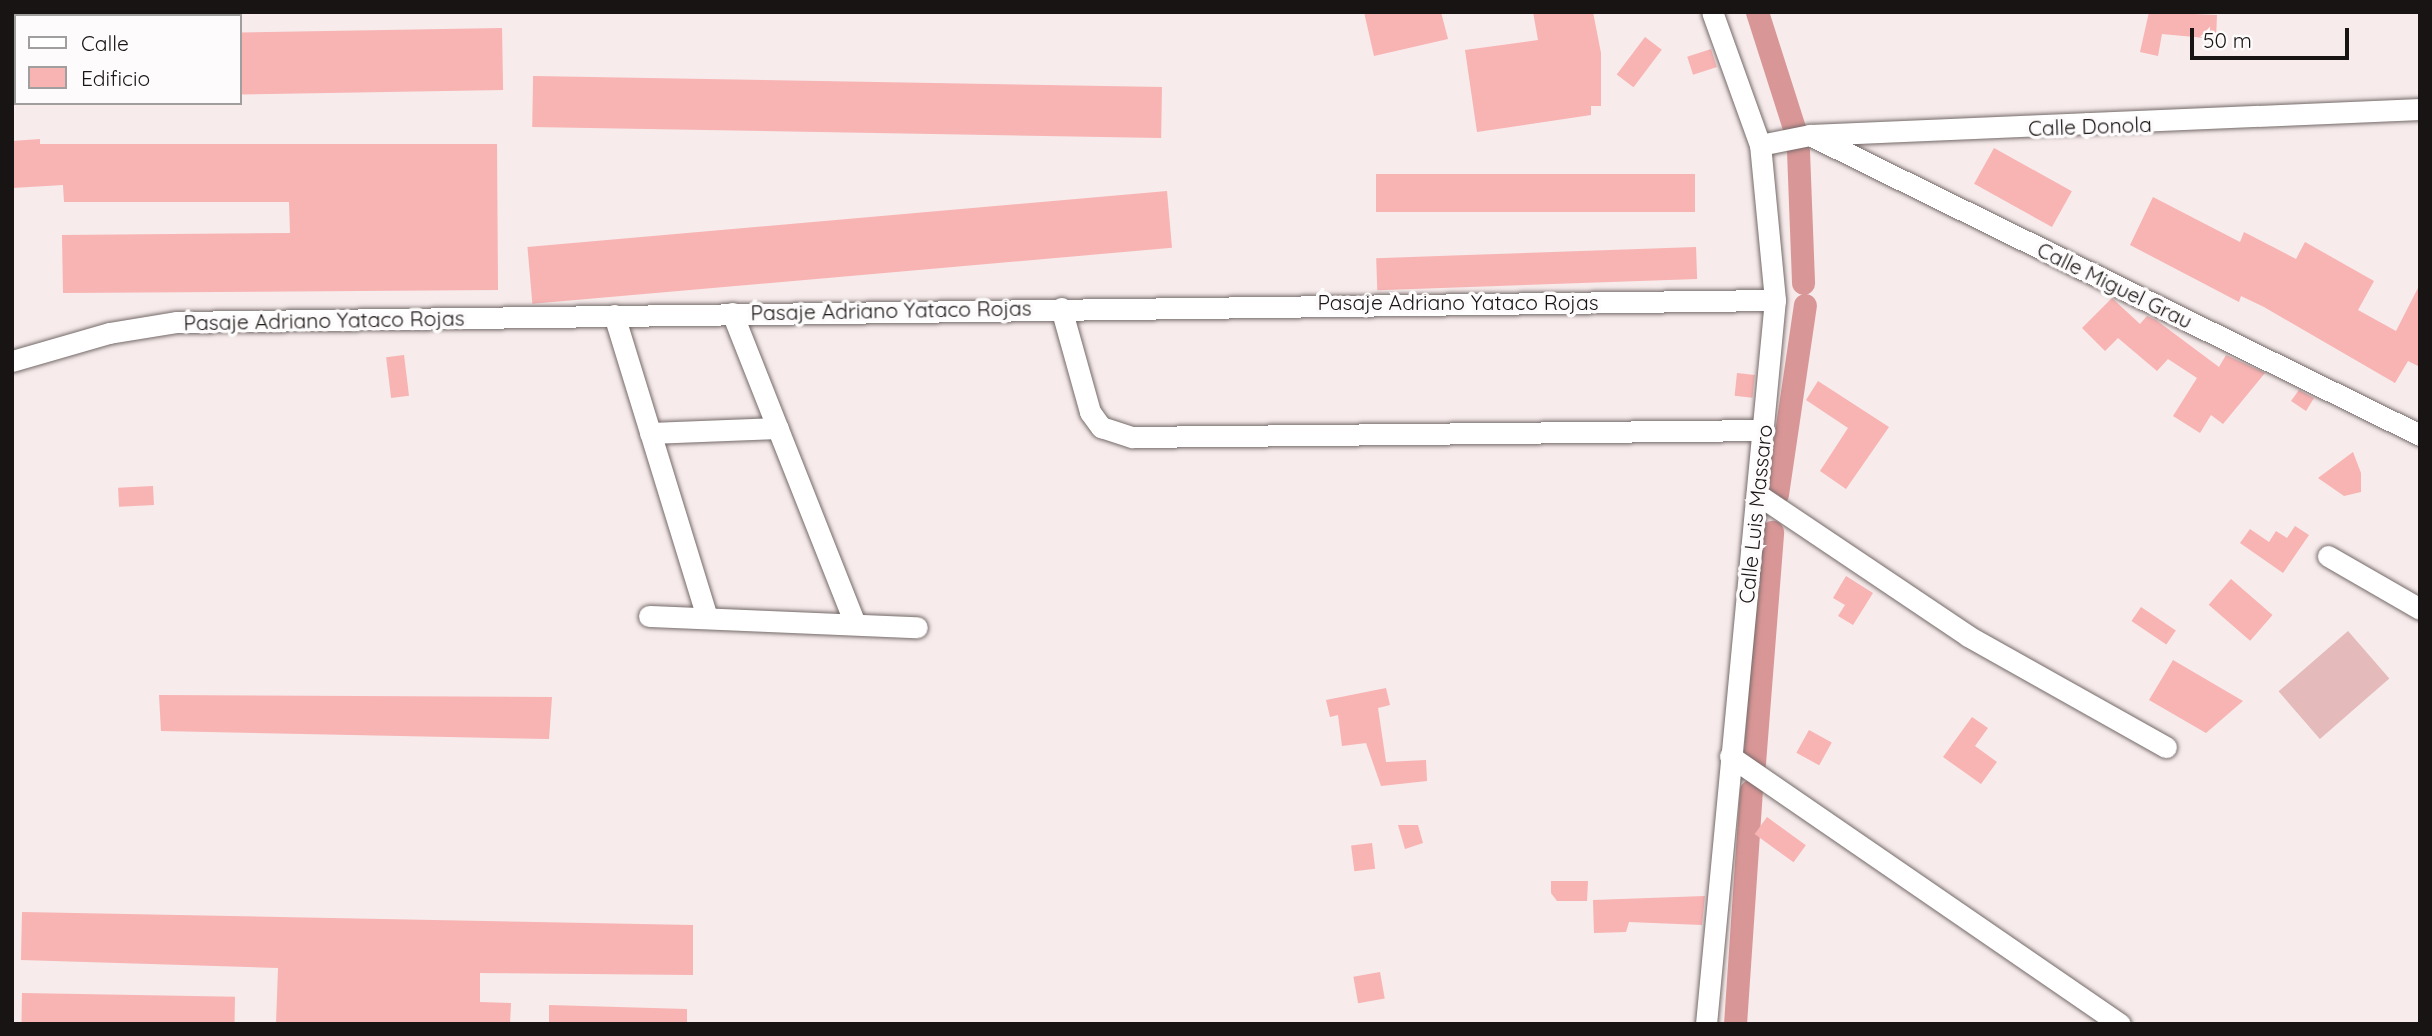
<!DOCTYPE html>
<html>
<head>
<meta charset="utf-8">
<style>
	body { margin:0 }
	#map { position:relative; width:2432px; height:1036px; overflow:hidden; background:#f7ebeb; font-family:Quicksand,sans-serif }
	div>[style] { position:absolute }
	.green>* { inset:0; background:#e4baba; transform-origin:0 0 }
	.canal>* { height:23px; margin:-11.5px; padding:0 11.5px; transform-origin:11.5px; border-radius:11.5px; background:#d99696 }
	.building>* { inset:0; background:#f8b3b3; transform-origin:0 0 }
	.roads { filter:drop-shadow(0 0 2px #746a69) drop-shadow(0 0 2px #746a69) }
	.minor>* { height:21px; margin:-10.5px; padding:0 10.5px; transform-origin:10.5px; border-radius:10.5px; background:#fff }
	span { translate:-50% -50%; white-space:nowrap; text-align:center; line-height:1.15; -webkit-text-stroke:7px #fdfbfb; paint-order:stroke }
	.street-label { font-size:21px; color:#181413 }
	.frame { position:absolute; inset:0; border:14px solid #181413; pointer-events:none }
	.legend { position:absolute; left:14px; top:14px; width:228px; height:91px; box-sizing:border-box; background:#fdfbfb; border:2px solid #a19f9e; margin:0; padding:9px 12px; list-style:none; font-size:21px; color:#181413 }
	.legend li { display:flex; align-items:center; gap:14px; height:35px }
	.legend b { width:35px; border:2px solid #a19f9e }
	.scale { position:absolute; left:2190px; top:28px; width:159px; height:32px; box-sizing:border-box; border:4px solid #181413; border-top:0; padding-left:9px; font-size:21px; line-height:24px; white-space:nowrap; color:#181413; -webkit-text-stroke:5px #fdfbfb; paint-order:stroke }
</style>
</head>
<body>
<div id="map">
	<div class="green">
		<div style="left:2348px;top:631px;width:63px;height:92px;rotate:49deg"></div>
	</div>
	<div class="canal">
		<div style="left:1757px;top:12px;width:125px;rotate:72.3deg"></div>
		<div style="left:1798px;top:151px;width:132px;rotate:87.8deg"></div>
		<div style="left:1777px;top:494px;width:191px;rotate:-81.6deg"></div>
		<div style="left:1754px;top:763px;width:232px;rotate:-85.5deg"></div>
		<div style="left:1735px;top:1024px;width:234px;rotate:-86.1deg"></div>
	</div>
	<div class="building">
		<div style="clip-path:polygon(1364px 12px,1441px 12px,1448px 39px,1374px 56px)"></div>
		<div style="clip-path:polygon(1533px 12px,1593px 12px,1601px 53px,1601px 106px,1591px 106px,1591px 115px,1477px 132px,1465px 50px,1538px 40px)"></div>
		<div style="clip-path:polygon(2149px 12px,2217px 15px,2216px 39px,2162px 34px,2158px 56px,2140px 52px)"></div>
		<div style="left:502px;top:28px;width:62px;height:262px;rotate:89deg"></div>
		<div style="left:1645px;top:37px;width:21px;height:47px;rotate:37deg"></div>
		<div style="left:1711px;top:49px;width:19px;height:25px;rotate:72deg"></div>
		<div style="left:1162px;top:87px;width:51px;height:629px;rotate:91deg"></div>
		<div style="clip-path:polygon(40px 139px,40px 144px,497px 144px,498px 290px,63px 293px,62px 235px,290px 233px,289px 202px,64px 202px,63px 185px,12px 188px,12px 141px)"></div>
		<div style="left:1994px;top:148px;width:89px;height:41px;rotate:29deg"></div>
		<div style="left:1376px;top:174px;width:319px;height:38px"></div>
		<div style="left:1167px;top:191px;width:57px;height:642px;rotate:85deg"></div>
		<div style="clip-path:polygon(2153px 197px,2240px 242px,2244px 232px,2296px 259px,2305px 242px,2374px 281px,2358px 310px,2396px 331px,2420px 284px,2420px 367px,2408px 361px,2395px 383px,2264px 307px,2241px 296px,2239px 302px,2130px 245px)"></div>
		<div style="left:1696px;top:247px;width:32px;height:320px;rotate:88deg"></div>
		<div style="clip-path:polygon(2112px 298px,2140px 324px,2147px 316px,2156px 320px,2219px 367px,2226px 355px,2265px 373px,2223px 424px,2211px 415px,2200px 433px,2173px 416px,2197px 378px,2168px 359px,2157px 371px,2118px 338px,2105px 351px,2082px 328px)"></div>
		<div style="left:404px;top:355px;width:41px;height:18px;rotate:83deg"></div>
		<div style="left:1737px;top:373px;width:18px;height:23px;rotate:6deg"></div>
		<div style="clip-path:polygon(1818px 381px,1889px 427px,1846px 489px,1820px 471px,1848px 428px,1806px 400px)"></div>
		<div style="clip-path:polygon(2299px 390px,2314px 398px,2306px 411px,2291px 401px)"></div>
		<div style="clip-path:polygon(2353px 452px,2361px 473px,2361px 492px,2344px 496px,2318px 478px)"></div>
		<div style="left:153px;top:486px;width:19px;height:35px;rotate:87deg"></div>
		<div style="clip-path:polygon(2295px 526px,2309px 535px,2283px 573px,2240px 543px,2250px 529px,2269px 542px,2276px 531px,2287px 538px)"></div>
		<div style="clip-path:polygon(1846px 576px,1873px 593px,1853px 625px,1838px 616px,1845px 605px,1833px 598px)"></div>
		<div style="left:2231px;top:579px;width:55px;height:34px;rotate:41deg"></div>
		<div style="left:2141px;top:607px;width:42px;height:17px;rotate:34deg"></div>
		<div style="clip-path:polygon(2173px 660px,2243px 701px,2206px 733px,2149px 700px)"></div>
		<div style="clip-path:polygon(1386px 688px,1390px 705px,1378px 708px,1386px 762px,1426px 760px,1427px 781px,1381px 786px,1366px 743px,1342px 746px,1338px 715px,1330px 717px,1326px 700px)"></div>
		<div style="clip-path:polygon(159px 695px,552px 697px,549px 739px,161px 731px)"></div>
		<div style="clip-path:polygon(1972px 717px,1988px 728px,1975px 746px,1997px 762px,1981px 784px,1943px 757px)"></div>
		<div style="left:1809px;top:730px;width:26px;height:26px;rotate:29deg"></div>
		<div style="left:1767px;top:817px;width:48px;height:21px;rotate:36deg"></div>
		<div style="clip-path:polygon(1398px 825px,1418px 825px,1423px 843px,1405px 849px)"></div>
		<div style="left:1372px;top:843px;width:26px;height:21px;rotate:83deg"></div>
		<div style="clip-path:polygon(1551px 881px,1588px 881px,1587px 901px,1557px 901px,1551px 893px)"></div>
		<div style="clip-path:polygon(1705px 896px,1702px 925px,1629px 922px,1626px 932px,1594px 933px,1593px 900px)"></div>
		<div style="clip-path:polygon(22px 912px,693px 925px,693px 975px,480px 973px,480px 1002px,511px 1003px,510px 1024px,276px 1024px,278px 968px,21px 960px)"></div>
		<div style="left:1380px;top:972px;width:27px;height:27px;rotate:80deg"></div>
		<div style="left:22px;top:993px;width:213px;height:31px;rotate:1deg"></div>
		<div style="clip-path:polygon(549px 1005px,687px 1009px,687px 1024px,549px 1024px)"></div>
	</div>
	<div class="roads">
		<div class="minor">
			<div style="left:1810px;top:135px;width:680px;rotate:26.19deg"></div>
			<div style="left:1760px;top:145px;width:51px;rotate:-11.3deg"></div>
			<div style="left:1810px;top:135px;width:611px;rotate:-2.44deg"></div>
			<div style="left:1061px;top:308px;width:108px;rotate:74.4deg"></div>
			<div style="left:1090px;top:412px;width:19px;rotate:54deg"></div>
			<div style="left:1101px;top:427px;width:33px;rotate:18deg"></div>
			<div style="left:1132px;top:437px;width:632px;rotate:-0.63deg"></div>
			<div style="left:732px;top:313px;width:334px;rotate:68.4deg"></div>
			<div style="left:614px;top:315px;width:316px;rotate:72.9deg"></div>
			<div style="left:12px;top:361px;width:101px;rotate:-16.1deg"></div>
			<div style="left:109px;top:333px;width:69px;rotate:-9.2deg"></div>
			<div style="left:177px;top:322px;width:1598px;rotate:-0.79deg"></div>
			<div style="left:650px;top:433px;width:128px;rotate:-2.2deg"></div>
			<div style="left:1757px;top:494px;width:254px;rotate:33.9deg"></div>
			<div style="left:1968px;top:636px;width:227px;rotate:29.3deg"></div>
			<div style="left:2328px;top:556px;width:106px;rotate:29.9deg"></div>
			<div style="left:649px;top:616px;width:268px;rotate:2.4deg"></div>
			<div style="left:1730px;top:756px;width:473px;rotate:34.5deg"></div>
			<div style="left:1706px;top:1024px;width:727px;rotate:-84.56deg"></div>
			<div style="left:1775px;top:300px;width:156px;rotate:-95.5deg"></div>
			<div style="left:1760px;top:145px;width:141px;rotate:-109.8deg"></div>
		</div>
	</div>
	<div class="street-label">
		<span style="left:2090px;top:126px;rotate:-2deg">Calle Donola</span>
		<span style="left:2115px;top:285px;rotate:26deg">Calle Miguel Grau</span>
		<span style="left:1458px;top:302px">Pasaje Adriano Yataco Rojas</span>
		<span style="left:891px;top:310px;rotate:-1deg">Pasaje Adriano Yataco Rojas</span>
		<span style="left:324px;top:320px;rotate:-1deg">Pasaje Adriano Yataco Rojas</span>
		<span style="left:1755px;top:514px;rotate:-84deg">Calle Luis Massaro</span>
	</div>
	<div class="frame"></div>
	<ul class="legend">
	<li><b style="height:9px;background:#fff"></b>Calle</li>
	<li><b style="height:19px;background:#f8b3b3"></b>Edificio</li>
	</ul>
	<div class="scale">50 m</div>
</div>
</body>
</html>
